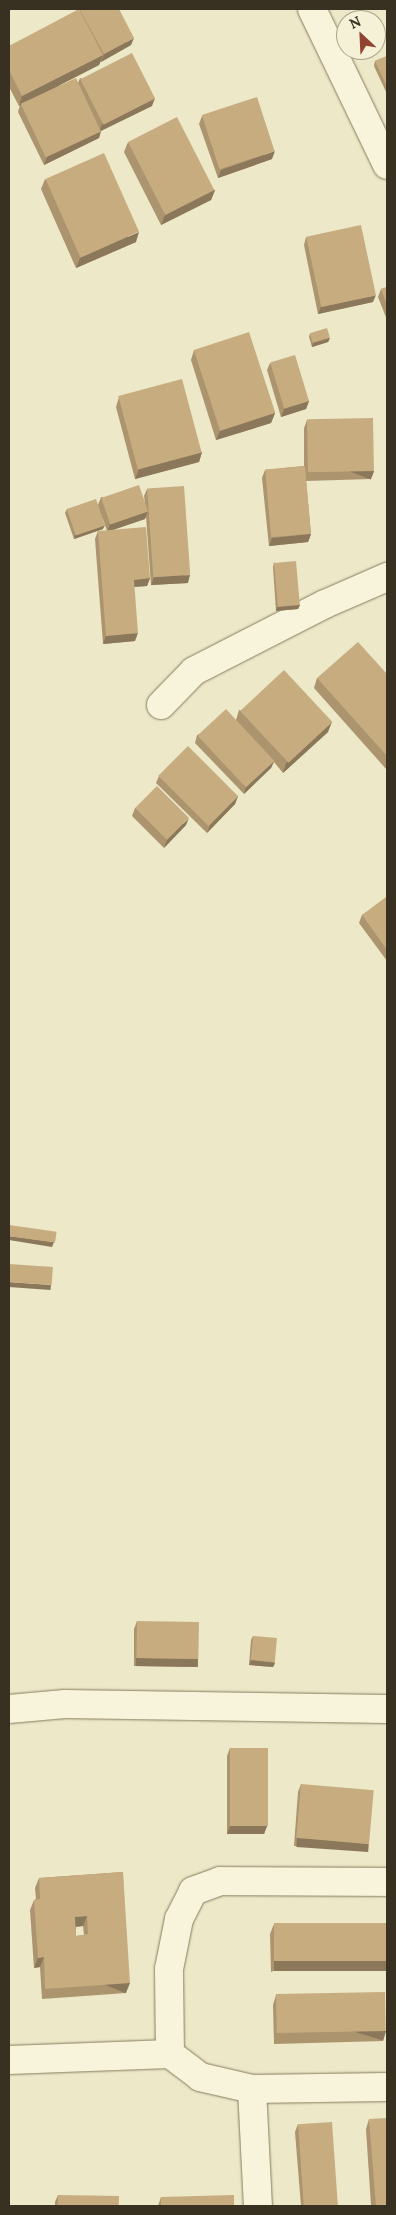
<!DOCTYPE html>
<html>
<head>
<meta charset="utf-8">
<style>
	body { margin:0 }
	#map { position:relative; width:396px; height:2215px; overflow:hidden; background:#ece8c8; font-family:Lora,serif }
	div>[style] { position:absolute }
	.roads { filter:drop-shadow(0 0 1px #877b5e) drop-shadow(0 0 1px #877b5e) }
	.street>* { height:28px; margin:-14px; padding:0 14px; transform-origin:14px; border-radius:14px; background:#f7f4db }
	.wall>* { inset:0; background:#ab946e }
	.shaded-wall>* { inset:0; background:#8b785a; transform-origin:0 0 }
	.building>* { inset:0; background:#c7ac80; transform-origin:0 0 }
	span { translate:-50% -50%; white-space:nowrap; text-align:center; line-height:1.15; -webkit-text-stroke:4px #f4f1d7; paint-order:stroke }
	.frame { position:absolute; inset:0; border:10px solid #383021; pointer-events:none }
	.north { position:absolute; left:336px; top:10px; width:50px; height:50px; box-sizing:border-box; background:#f4f1d7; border:1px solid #a9a48e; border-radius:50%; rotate:335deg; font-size:14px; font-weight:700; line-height:20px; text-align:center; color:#383021 }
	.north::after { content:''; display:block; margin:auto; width:18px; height:22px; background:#924432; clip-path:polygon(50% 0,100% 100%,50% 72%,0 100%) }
</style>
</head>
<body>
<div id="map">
	<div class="roads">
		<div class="street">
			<div style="left:312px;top:9px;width:173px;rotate:64.3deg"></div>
			<div style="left:161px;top:705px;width:47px;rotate:-45.9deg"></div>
			<div style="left:194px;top:671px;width:147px;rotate:-27.1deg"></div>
			<div style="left:325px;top:604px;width:68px;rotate:-23.5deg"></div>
			<div style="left:9px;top:1709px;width:56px;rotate:-5.1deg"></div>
			<div style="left:65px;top:1704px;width:322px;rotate:0.9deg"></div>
			<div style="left:170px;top:2054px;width:85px;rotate:-90.7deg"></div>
			<div style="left:169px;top:1969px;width:51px;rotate:-78.7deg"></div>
			<div style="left:179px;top:1919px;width:31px;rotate:-63deg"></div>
			<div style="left:193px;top:1891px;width:29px;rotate:-20deg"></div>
			<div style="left:220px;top:1881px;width:167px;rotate:0.3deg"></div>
			<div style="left:9px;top:2060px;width:161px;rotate:-2.1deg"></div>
			<div style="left:170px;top:2054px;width:38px;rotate:37deg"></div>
			<div style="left:200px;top:2077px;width:53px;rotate:13deg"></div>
			<div style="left:252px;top:2089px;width:135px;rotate:-0.8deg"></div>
			<div style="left:252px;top:2089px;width:117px;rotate:87.1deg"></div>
		</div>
	</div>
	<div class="wall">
		<div style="clip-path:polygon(80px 10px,131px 45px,101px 62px,101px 61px,99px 65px,58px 86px,78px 83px,80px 78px,152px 106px,101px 130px,99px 138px,44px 165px,18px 112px,20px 105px,19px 106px,9px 87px,9px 46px,80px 11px)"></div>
		<div style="clip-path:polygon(387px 56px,387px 94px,374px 66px,375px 61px)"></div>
		<div style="clip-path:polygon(202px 116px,272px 159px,218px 178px,199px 124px)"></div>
		<div style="clip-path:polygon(128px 142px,215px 190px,211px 200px,161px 225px,124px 152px)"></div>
		<div style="clip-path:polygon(45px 179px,136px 242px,76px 268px,41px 189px)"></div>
		<div style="clip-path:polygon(306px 237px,373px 302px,318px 314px,304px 245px)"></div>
		<div style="clip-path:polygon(387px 287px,387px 320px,378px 297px,381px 289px)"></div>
		<div style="clip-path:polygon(310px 333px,330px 338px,328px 342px,312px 347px,309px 337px)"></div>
		<div style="clip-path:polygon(194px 350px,275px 413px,271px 423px,216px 440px,191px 360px)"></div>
		<div style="clip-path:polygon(270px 363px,309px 401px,306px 409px,281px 417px,267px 370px)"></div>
		<div style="clip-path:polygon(119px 397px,202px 452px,199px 462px,135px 479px,116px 407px)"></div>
		<div style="clip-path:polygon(307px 420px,374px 471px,371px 479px,306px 481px,311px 534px,308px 542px,269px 546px,262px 478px,265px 470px,304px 466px,304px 428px)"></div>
		<div style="clip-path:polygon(147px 489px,188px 583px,151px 585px,146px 516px,145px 519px,112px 530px,150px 578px,147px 586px,134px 587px,135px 641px,103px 644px,95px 539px,98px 531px,107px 531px,103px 519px,103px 529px,74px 539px,65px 513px,67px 509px,98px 505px,101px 497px,145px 503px,144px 496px)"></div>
		<div style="clip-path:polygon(274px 562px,300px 605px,298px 609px,276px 611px,273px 567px)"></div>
		<div style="clip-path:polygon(387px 674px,387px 770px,314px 688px,317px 678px)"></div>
		<div style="clip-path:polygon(239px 710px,328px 732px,283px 773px,274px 762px,271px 768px,244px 794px,195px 743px,197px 735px,236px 720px)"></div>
		<div style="clip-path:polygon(159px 776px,238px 796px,235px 804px,207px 833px,156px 783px)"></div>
		<div style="clip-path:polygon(135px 808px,186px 825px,164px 848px,132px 816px)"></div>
		<div style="clip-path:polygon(387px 899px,387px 961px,359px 923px,362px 915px)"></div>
		<div style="clip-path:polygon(137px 1621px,198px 1659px,196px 1667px,134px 1666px,134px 1629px)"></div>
		<div style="clip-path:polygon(253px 1636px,275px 1663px,273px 1667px,249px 1665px,251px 1640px)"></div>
		<div style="clip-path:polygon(230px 1748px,267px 1826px,264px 1834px,227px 1834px,227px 1756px)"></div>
		<div style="clip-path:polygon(301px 1784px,367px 1851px,294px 1846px,298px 1792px)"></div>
		<div style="clip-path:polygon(evenodd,123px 1872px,126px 1993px,42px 1999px,40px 1967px,34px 1968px,30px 1910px,34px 1900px,36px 1899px,35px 1888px,39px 1878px,123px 1872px,83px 1926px,84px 1935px,76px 1936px,76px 1927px,83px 1926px)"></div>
		<div style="clip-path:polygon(387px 1923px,271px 1972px,270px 1934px,274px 1924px)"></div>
		<div style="clip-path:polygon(276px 1995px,386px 2031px,383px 2041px,274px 2044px,273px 2005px)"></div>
		<div style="clip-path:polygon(369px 2119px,387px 2206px,371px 2206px,366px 2129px)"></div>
		<div style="clip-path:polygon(298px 2124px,338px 2206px,301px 2206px,295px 2132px)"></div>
		<div style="clip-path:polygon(58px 2195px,119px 2206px,55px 2206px,55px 2202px)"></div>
		<div style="clip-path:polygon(161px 2197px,234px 2206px,158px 2206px)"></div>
	</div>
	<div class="shaded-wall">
		<div style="clip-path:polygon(134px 38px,131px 45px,101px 62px,104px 54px)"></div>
		<div style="clip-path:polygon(103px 55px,99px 65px,19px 106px,22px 96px)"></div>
		<div style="clip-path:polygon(155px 98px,152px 106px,99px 132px,102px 124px)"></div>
		<div style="clip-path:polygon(101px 131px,99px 138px,44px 165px,47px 157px)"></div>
		<div style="clip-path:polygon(275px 151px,272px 159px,218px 178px,221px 170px)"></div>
		<div style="clip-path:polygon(215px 190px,211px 200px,161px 225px,165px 215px)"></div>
		<div style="clip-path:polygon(139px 232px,136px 242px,76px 268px,80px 258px)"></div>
		<div style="clip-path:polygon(376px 295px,373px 302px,318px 314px,321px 307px)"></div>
		<div style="clip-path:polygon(330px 338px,328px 342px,312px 347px,313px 343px)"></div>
		<div style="clip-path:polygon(309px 401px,306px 409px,281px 417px,284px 409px)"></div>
		<div style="clip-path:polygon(275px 413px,271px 423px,216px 440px,220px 431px)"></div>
		<div style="clip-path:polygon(202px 452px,199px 462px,135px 479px,139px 469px)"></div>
		<div style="left:374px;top:471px;width:9px;height:67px;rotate:111deg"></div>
		<div style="clip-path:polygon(148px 511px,145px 519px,107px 532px,110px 524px)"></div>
		<div style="clip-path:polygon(105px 525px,103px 529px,74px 539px,75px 535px)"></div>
		<div style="clip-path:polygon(311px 534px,308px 542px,269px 546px,272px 538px)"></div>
		<div style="clip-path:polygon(190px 575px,188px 583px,151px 585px,154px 577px)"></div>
		<div style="clip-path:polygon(150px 578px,147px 586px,131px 587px,134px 580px)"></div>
		<div style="clip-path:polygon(300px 605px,298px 609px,276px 611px,277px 607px)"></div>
		<div style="clip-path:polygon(138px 633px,135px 641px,103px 644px,106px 636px)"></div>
		<div style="clip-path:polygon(332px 722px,328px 732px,283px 773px,286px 763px)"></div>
		<div style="clip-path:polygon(274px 761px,271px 768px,244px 794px,246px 786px)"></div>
		<div style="clip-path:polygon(238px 796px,235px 804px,207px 833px,210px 825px)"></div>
		<div style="clip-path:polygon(189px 818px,186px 825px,164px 848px,167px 840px)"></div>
		<div style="clip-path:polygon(9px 1236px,54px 1242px,52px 1247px,9px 1240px)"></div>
		<div style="left:9px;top:1282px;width:42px;height:5px;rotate:4deg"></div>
		<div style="left:136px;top:1658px;width:62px;height:8px;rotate:1deg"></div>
		<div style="clip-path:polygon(251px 1660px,275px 1663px,273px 1667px,249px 1665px)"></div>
		<div style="clip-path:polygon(230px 1826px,267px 1826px,264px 1834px,227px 1834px)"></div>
		<div style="left:297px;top:1838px;width:72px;height:9px;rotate:4deg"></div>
		<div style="clip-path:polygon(87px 1916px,83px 1926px,72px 1927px,75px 1917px)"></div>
		<div style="clip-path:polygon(44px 1957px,40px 1967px,34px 1968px,38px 1958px)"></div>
		<div style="left:387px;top:1961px;width:10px;height:113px;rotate:90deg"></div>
		<div style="left:130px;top:1983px;width:11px;height:85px;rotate:112deg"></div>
		<div style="left:386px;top:2031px;width:10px;height:109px;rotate:107deg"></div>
	</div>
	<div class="building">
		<div style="clip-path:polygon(79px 9px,103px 55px,22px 96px,9px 70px,9px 46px)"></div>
		<div style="clip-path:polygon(83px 9px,119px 9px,134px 38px,104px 54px,80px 10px)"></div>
		<div style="left:132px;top:53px;width:51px;height:58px;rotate:63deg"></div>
		<div style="clip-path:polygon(387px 56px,387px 87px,375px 61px)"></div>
		<div style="left:76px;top:78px;width:59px;height:61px;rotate:65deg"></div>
		<div style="left:257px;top:97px;width:57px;height:58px;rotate:72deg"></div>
		<div style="left:177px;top:117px;width:82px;height:55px;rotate:63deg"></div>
		<div style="left:104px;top:153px;width:86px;height:64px;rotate:66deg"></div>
		<div style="left:361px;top:225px;width:72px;height:56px;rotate:78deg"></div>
		<div style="clip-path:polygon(387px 287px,387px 305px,381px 289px)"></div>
		<div style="left:327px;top:328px;width:10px;height:18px;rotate:73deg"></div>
		<div style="left:249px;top:332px;width:85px;height:58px;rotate:72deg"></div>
		<div style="left:295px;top:355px;width:48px;height:26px;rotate:73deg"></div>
		<div style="left:182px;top:379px;width:76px;height:66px;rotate:75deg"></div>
		<div style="left:373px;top:418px;width:53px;height:66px;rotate:89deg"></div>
		<div style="left:305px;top:466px;width:68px;height:40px;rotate:85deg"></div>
		<div style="left:139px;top:485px;width:28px;height:40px;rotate:71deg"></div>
		<div style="left:184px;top:486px;width:89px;height:37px;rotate:86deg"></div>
		<div style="left:96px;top:499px;width:28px;height:31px;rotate:71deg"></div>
		<div style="clip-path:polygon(146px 527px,150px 578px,134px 580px,138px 633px,106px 636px,98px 531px)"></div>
		<div style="left:296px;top:561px;width:44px;height:22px;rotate:85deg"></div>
		<div style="clip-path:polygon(358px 642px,387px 674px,387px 756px,317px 678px)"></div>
		<div style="left:284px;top:670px;width:71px;height:60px;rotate:47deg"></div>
		<div style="left:226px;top:709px;width:71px;height:39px;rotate:47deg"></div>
		<div style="left:188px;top:746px;width:71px;height:42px;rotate:45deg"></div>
		<div style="left:157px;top:786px;width:45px;height:31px;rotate:45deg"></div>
		<div style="clip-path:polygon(386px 897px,387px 899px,387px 950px,362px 915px)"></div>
		<div style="left:9px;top:1225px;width:48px;height:11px;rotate:8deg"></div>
		<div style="left:9px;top:1264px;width:44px;height:18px;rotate:4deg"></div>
		<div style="left:137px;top:1621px;width:62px;height:37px;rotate:1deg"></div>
		<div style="left:253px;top:1636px;width:24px;height:24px;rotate:5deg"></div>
		<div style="left:230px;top:1748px;width:38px;height:78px"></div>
		<div style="left:301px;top:1784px;width:73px;height:54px;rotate:5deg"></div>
		<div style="clip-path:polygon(evenodd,123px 1872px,130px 1983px,45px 1989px,44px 1957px,38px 1958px,34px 1900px,40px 1899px,39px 1878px,123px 1872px,87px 1916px,88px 1934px,76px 1936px,75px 1917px,87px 1916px)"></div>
		<div style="left:387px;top:1923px;width:38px;height:113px;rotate:90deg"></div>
		<div style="left:385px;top:1992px;width:39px;height:109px;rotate:89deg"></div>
		<div style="clip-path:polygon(387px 2118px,387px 2206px,376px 2206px,369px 2119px)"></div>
		<div style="left:332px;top:2122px;width:84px;height:34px;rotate:86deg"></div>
		<div style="left:58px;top:2195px;width:61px;height:11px;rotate:1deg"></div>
		<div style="clip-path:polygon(234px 2195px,234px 2206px,161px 2206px,161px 2197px)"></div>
	</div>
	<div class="frame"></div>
	<div class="north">N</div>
</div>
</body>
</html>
